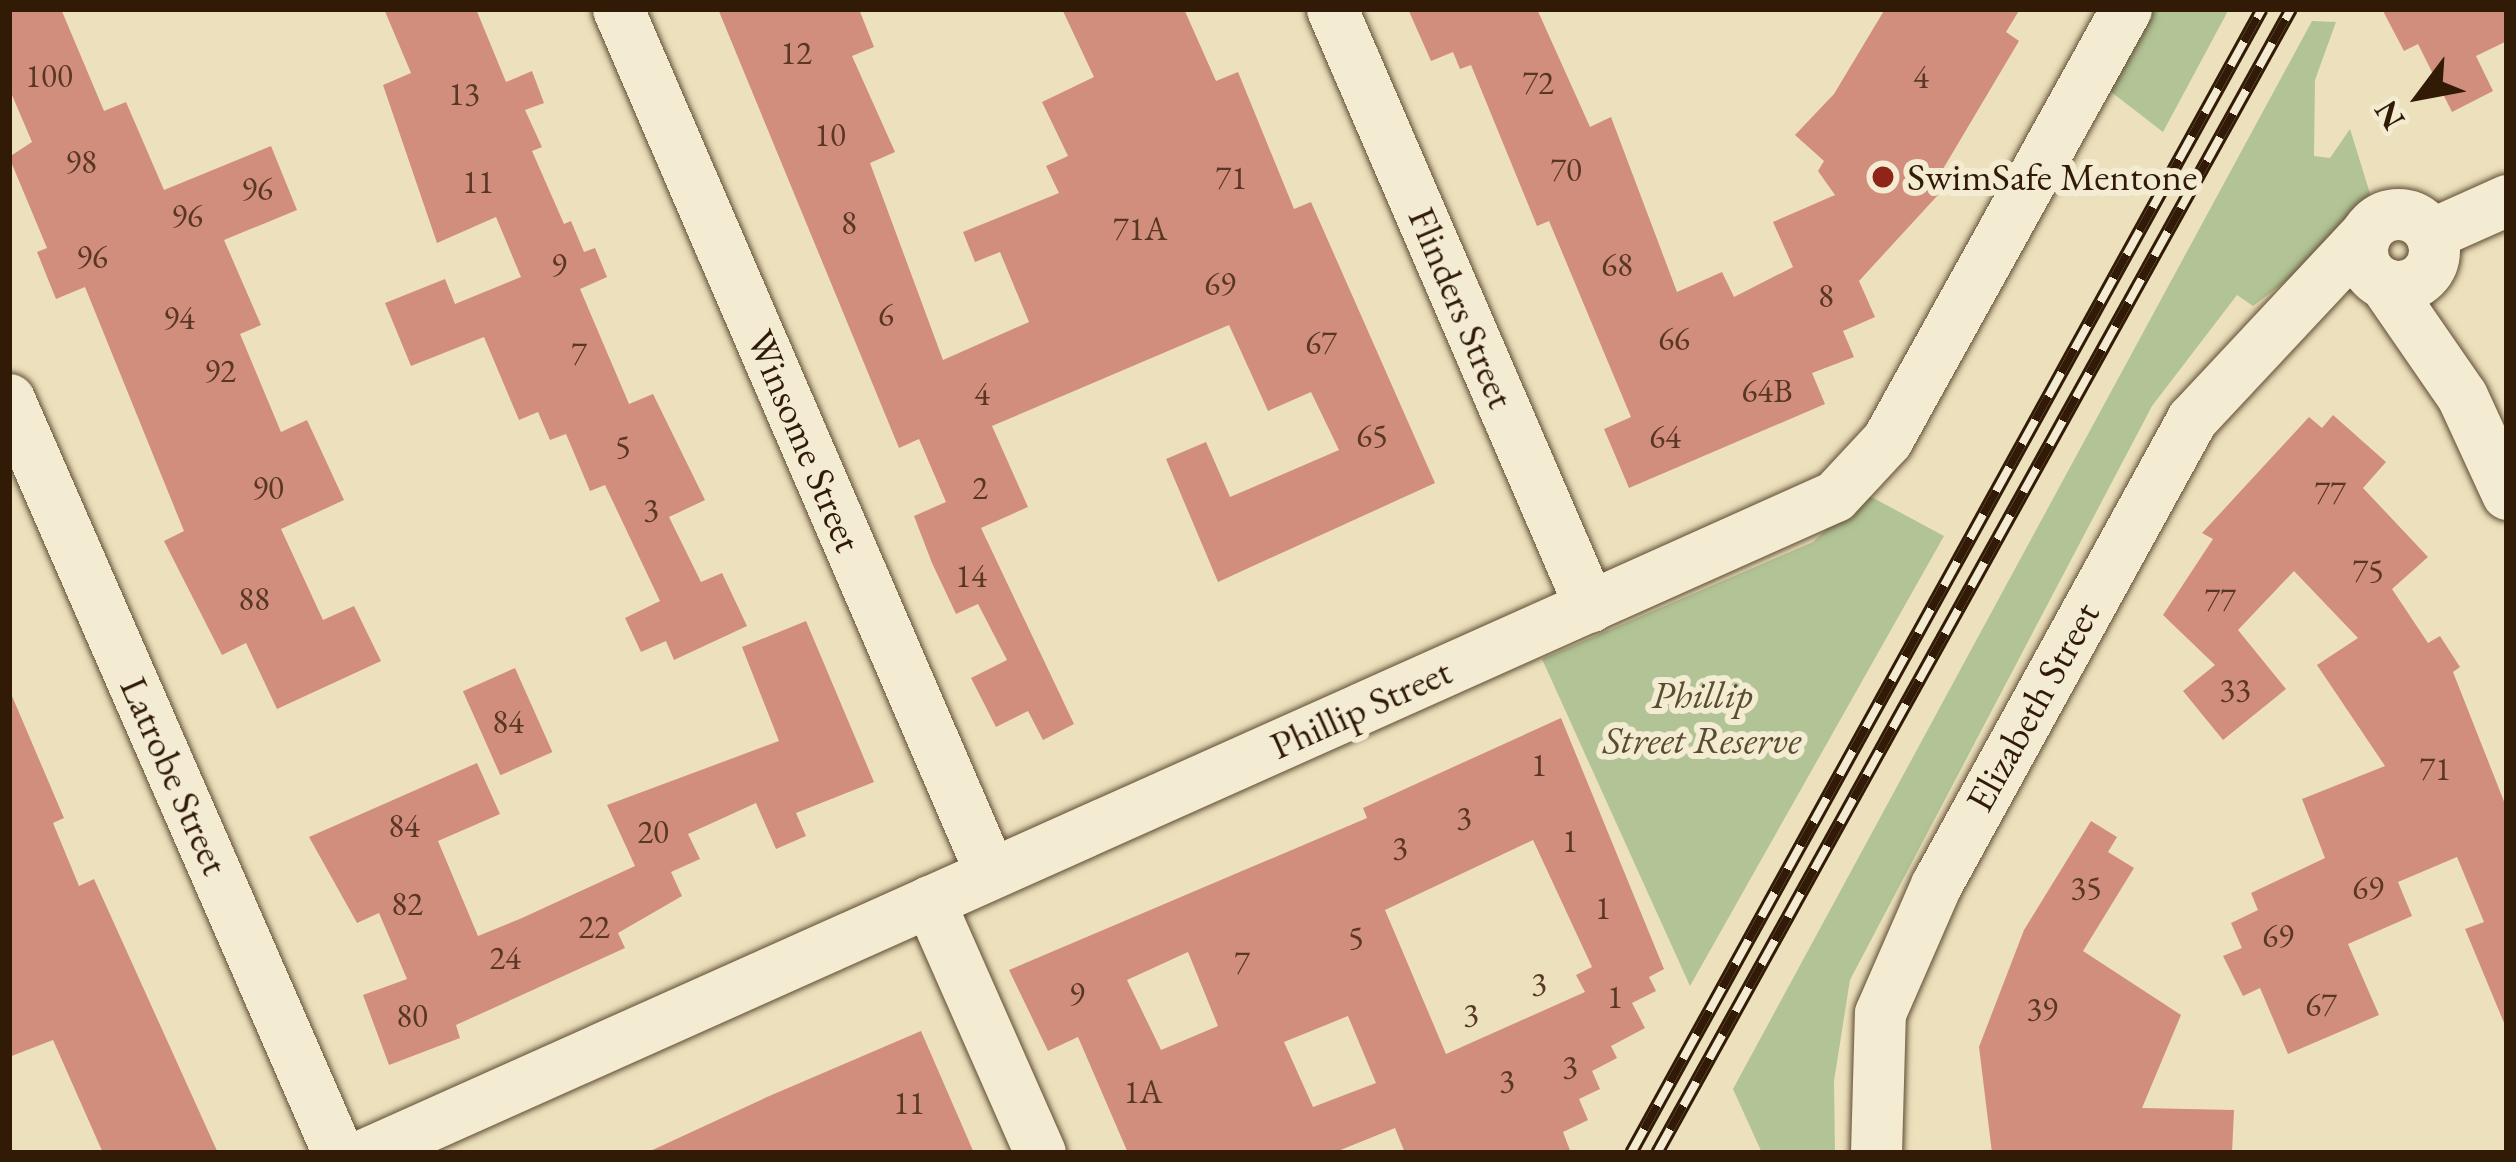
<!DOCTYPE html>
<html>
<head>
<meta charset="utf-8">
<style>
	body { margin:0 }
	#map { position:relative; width:2516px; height:1162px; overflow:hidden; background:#ece1bc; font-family:"EB Garamond",serif }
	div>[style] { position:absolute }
	.green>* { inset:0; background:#b2c496 }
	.building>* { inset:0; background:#d28e7d; transform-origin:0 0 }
	.roads { filter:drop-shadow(0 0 3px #604c34) drop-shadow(0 0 3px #604c34) }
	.minor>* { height:51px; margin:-25.5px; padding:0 25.5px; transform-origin:25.5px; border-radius:25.5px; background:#f3ecd3 }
	.minor>.ring { margin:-25.5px; padding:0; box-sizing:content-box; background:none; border:51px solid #f3ecd3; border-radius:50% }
	.rail>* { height:14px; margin-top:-7px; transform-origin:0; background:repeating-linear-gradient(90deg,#f3ecd3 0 27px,#311a06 0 54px); box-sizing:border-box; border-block:3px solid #311a06 }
	.dots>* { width:33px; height:33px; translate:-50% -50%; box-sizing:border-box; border:6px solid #f3ecd3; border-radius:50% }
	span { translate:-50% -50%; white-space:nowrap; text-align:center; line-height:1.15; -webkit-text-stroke:12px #f3ecd3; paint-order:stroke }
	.number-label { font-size:33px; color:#593724 }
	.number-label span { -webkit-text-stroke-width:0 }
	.poi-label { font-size:39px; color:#311a06 }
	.left { translate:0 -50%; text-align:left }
	.street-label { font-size:39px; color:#311a06 }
	.park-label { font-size:39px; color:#584d31; font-style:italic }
	.frame { position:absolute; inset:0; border:12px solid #311a06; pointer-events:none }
	.north { position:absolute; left:2360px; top:36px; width:120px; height:120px; -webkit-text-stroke:9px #f3ecd3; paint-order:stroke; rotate:238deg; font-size:33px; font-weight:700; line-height:48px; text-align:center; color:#311a06 }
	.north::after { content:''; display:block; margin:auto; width:42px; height:54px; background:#311a06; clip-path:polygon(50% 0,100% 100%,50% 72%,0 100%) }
</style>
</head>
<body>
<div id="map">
	<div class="green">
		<div style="clip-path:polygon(2153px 9px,2229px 9px,2163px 132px,2106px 88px)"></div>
		<div style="clip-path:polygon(2312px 21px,2336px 22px,2315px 80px,2314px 156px,2330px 158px,2350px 129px,2372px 200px,2340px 240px,2253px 306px,2237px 295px,2152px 406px,1850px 980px,1834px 1081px,1835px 1153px,1762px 1153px,1733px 1089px)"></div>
		<div style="clip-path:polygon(1864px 493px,1944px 536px,1690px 986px,1542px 659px,1813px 542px)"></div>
	</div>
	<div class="building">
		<div style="clip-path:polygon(9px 9px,61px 9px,104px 111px,126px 102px,164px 190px,271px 146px,297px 210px,224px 240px,261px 325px,240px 334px,281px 432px,307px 420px,344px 500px,281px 529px,323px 620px,354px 606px,381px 661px,277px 709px,246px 643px,222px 655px,164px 541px,184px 531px,85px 287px,56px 299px,37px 252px,47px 248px,9px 157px,32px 142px,9px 88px)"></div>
		<div style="clip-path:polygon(384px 9px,476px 9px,506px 82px,532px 71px,544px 103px,525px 110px,542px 147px,532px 151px,564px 224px,571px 221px,584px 252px,595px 248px,607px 277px,580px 289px,629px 404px,653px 394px,705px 500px,669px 517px,701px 582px,722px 573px,747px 626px,674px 660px,666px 641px,641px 652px,625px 618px,660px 601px,605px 485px,590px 491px,566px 434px,550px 440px,538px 412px,519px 420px,484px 337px,411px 366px,385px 303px,445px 279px,455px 304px,521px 277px,496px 217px,437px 243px,383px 85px,411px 73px)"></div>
		<div style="clip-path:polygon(718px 9px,859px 9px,874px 47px,852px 56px,895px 152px,870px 163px,943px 360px,1029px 322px,1000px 252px,975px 262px,963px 232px,1059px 193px,1046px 166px,1068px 156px,1042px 102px,1094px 77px,1062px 9px,1184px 9px,1216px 81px,1238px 72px,1294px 209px,1311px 202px,1435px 483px,1218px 582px,1166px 459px,1206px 442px,1230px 497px,1339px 450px,1311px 392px,1268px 411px,1229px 325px,992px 426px,1028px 507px,981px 528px,1074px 724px,1043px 740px,1028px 711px,996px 727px,971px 678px,1007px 660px,978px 604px,956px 614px,932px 563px,914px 516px,946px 502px,919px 439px,899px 448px)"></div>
		<div style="clip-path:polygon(1408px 9px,1537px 9px,1590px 127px,1611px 117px,1677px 292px,1722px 272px,1734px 297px,1793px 267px,1773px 222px,1835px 195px,1818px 171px,1824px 161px,1795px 135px,1834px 94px,1885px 9px,2020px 9px,2006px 32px,2019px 41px,1940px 174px,1949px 183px,1859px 281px,1875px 317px,1843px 331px,1854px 357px,1812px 373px,1825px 404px,1629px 488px,1604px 429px,1631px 417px,1549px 221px,1537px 226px,1471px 65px,1460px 69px,1453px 52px,1431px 61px)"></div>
		<div style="clip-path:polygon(2382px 9px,2507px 9px,2507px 41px,2476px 56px,2493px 91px,2452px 112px,2418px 44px,2404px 51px)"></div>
		<div style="clip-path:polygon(2333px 415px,2386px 462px,2363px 488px,2428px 557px,2392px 589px,2428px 643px,2440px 636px,2460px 667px,2453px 672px,2507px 809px,2507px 1030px,2465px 929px,2484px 922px,2457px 857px,2398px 882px,2412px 916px,2348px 944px,2379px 1015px,2288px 1054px,2260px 988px,2243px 996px,2223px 956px,2242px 948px,2231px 923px,2258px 910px,2251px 893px,2325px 858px,2302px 799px,2385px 766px,2317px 665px,2358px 638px,2294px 571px,2238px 630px,2286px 689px,2223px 740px,2183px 691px,2215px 665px,2163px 615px,2213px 539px,2202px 533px,2309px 417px,2322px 428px)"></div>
		<div style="clip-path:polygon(806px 621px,874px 782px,796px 813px,806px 836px,776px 849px,756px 803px,688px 834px,700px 859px,671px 872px,682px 896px,618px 933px,625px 948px,456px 1025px,460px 1038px,389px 1065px,363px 995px,407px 979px,379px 913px,357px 923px,309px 837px,477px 763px,500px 814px,438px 841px,478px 936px,522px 918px,635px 866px,607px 805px,779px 741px,742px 647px)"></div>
		<div style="left:515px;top:668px;width:92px;height:57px;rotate:66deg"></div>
		<div style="clip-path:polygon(9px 689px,64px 818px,53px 823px,79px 886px,94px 879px,218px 1153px,103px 1153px,53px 1040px,9px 1057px)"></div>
		<div style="clip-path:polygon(evenodd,1561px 718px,1664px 969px,1649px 977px,1656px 991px,1632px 1003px,1645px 1028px,1611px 1046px,1617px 1058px,1592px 1071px,1600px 1089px,1579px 1099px,1588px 1120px,1563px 1132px,1571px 1153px,1405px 1153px,1395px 1128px,1333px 1153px,1128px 1153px,1078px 1037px,1048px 1051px,1009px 970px,1367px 818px,1363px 808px,1561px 718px,1533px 840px,1592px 967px,1576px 975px,1585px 992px,1446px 1054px,1385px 910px,1533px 840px,1561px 718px,1188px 952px,1218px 1026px,1161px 1050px,1127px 980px,1188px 952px,1561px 718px,1348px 1016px,1376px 1083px,1313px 1107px,1284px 1042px,1348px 1016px)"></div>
		<div style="clip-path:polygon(2091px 821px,2117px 837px,2108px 852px,2134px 868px,2083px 951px,2181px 1015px,2142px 1108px,2234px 1110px,2232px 1153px,1992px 1153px,1979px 1047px,2024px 930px)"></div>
		<div style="clip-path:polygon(921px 1031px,974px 1153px,646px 1153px,767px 1097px)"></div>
	</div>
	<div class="roads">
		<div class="minor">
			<div style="left:618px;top:9px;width:940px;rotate:66.68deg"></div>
			<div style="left:1332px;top:9px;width:651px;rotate:66.66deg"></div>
			<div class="ring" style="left:2362px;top:214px;width:21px;height:21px"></div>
			<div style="left:2431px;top:234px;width:83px;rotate:-24.1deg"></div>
			<div style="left:2384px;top:283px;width:137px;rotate:55.4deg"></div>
			<div style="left:2462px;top:396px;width:108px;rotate:65.3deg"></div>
			<div style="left:9px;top:399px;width:823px;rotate:66.43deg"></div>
			<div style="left:929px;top:901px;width:275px;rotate:66.2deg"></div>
			<div style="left:367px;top:1153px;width:1608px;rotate:-24.11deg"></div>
			<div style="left:1835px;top:496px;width:76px;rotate:-47.1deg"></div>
			<div style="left:1887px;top:440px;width:493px;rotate:-61deg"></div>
			<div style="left:1876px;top:1153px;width:140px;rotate:-88.4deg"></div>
			<div style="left:1880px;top:1013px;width:140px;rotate:-66.4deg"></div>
			<div style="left:1936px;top:885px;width:532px;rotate:-61.22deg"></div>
			<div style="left:2192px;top:419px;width:255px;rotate:-46.9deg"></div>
		</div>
	</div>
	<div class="rail">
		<div style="left:1631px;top:1153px;width:1306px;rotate:-61.12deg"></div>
		<div style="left:1657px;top:1153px;width:1308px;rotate:-61deg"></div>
	</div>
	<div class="dots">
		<div style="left:1883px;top:177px;background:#8f2418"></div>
	</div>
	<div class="number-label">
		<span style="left:796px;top:53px">12</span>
		<span style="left:49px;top:76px">100</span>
		<span style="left:1921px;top:77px">4</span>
		<span style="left:1538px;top:83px">72</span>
		<span style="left:464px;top:94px">13</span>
		<span style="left:830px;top:135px">10</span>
		<span style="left:81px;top:162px">98</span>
		<span style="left:1566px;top:170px">70</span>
		<span style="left:1231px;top:178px">71</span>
		<span style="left:478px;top:182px">11</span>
		<span style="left:257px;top:189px">96</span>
		<span style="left:187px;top:216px">96</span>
		<span style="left:849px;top:223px">8</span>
		<span style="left:1140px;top:229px">71A</span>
		<span style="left:92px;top:257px">96</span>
		<span style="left:559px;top:265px">9</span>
		<span style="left:1617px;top:265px">68</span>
		<span style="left:1220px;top:284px">69</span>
		<span style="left:1826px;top:296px">8</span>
		<span style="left:886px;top:315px">6</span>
		<span style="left:179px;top:318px">94</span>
		<span style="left:1674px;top:339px">66</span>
		<span style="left:1321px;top:343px">67</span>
		<span style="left:579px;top:354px">7</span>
		<span style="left:220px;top:371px">92</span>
		<span style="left:1767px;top:391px">64B</span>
		<span style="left:982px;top:394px">4</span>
		<span style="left:1372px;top:436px">65</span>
		<span style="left:1665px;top:437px">64</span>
		<span style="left:623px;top:447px">5</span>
		<span style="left:268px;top:488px">90</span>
		<span style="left:980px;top:488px">2</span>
		<span style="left:2330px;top:493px">77</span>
		<span style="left:651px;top:510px">3</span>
		<span style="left:2368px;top:571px">75</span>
		<span style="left:971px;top:576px">14</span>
		<span style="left:254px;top:599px">88</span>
		<span style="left:2220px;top:600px">77</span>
		<span style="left:2235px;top:690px">33</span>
		<span style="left:508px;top:722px">84</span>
		<span style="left:1539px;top:765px">1</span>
		<span style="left:2435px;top:769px">71</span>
		<span style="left:1464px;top:818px">3</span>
		<span style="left:404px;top:826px">84</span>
		<span style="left:653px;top:832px">20</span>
		<span style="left:1570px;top:841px">1</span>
		<span style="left:1400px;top:848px">3</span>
		<span style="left:2086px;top:888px">35</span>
		<span style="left:2368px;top:888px">69</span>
		<span style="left:407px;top:904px">82</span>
		<span style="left:1603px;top:908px">1</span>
		<span style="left:594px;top:927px">22</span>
		<span style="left:2278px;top:936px">69</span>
		<span style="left:1356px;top:938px">5</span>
		<span style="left:505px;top:958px">24</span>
		<span style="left:1242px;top:963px">7</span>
		<span style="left:1539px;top:984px">3</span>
		<span style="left:1077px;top:994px">9</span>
		<span style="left:1615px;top:997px">1</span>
		<span style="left:2321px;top:1005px">67</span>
		<span style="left:2042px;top:1009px">39</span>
		<span style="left:1471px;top:1015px">3</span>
		<span style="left:412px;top:1016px">80</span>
		<span style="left:1570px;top:1067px">3</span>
		<span style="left:1507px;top:1081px">3</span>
		<span style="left:1143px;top:1092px">1A</span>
		<span style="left:909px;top:1103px">11</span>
	</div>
	<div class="poi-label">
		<span class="left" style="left:1907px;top:177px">SwimSafe Mentone</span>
	</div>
	<div class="street-label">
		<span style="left:1461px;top:308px;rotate:67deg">Flinders Street</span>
		<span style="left:804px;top:441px;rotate:67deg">Winsome Street</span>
		<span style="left:2033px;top:707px;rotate:-61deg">Elizabeth Street</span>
		<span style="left:1361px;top:709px;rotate:-24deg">Phillip Street</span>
		<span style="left:174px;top:776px;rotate:66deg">Latrobe Street</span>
	</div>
	<div class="park-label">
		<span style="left:1702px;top:718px">Phillip<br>Street Reserve</span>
	</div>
	<div class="frame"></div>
	<div class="north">N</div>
</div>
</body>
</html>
